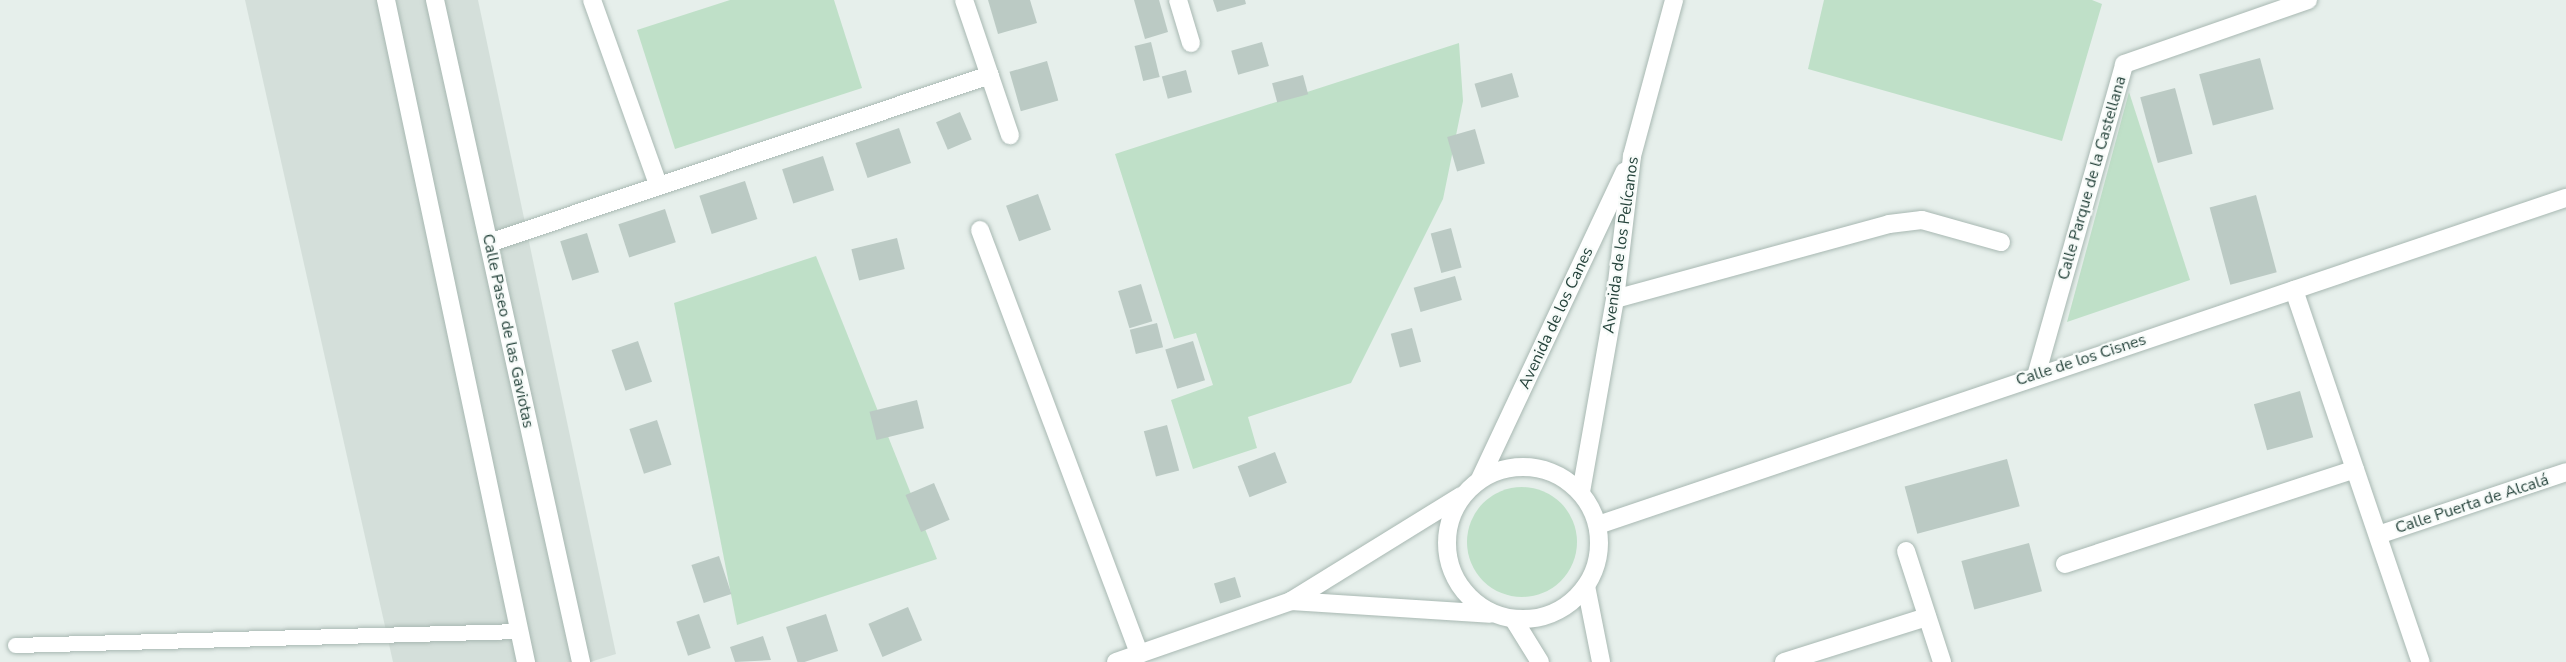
<!DOCTYPE html>
<html>
<head>
<meta charset="utf-8">
<style>
	body { margin:0 }
	#map { position:relative; width:2566px; height:662px; overflow:hidden; background:#e6efeb; font-family:"Nunito Sans",sans-serif }
	div>[style] { position:absolute }
	.built>* { inset:0; background:#d4dfda }
	.green>* { inset:0; background:#bfe0c8 }
	.round { border-radius:50% }
	.building>* { inset:0; background:#bbcac4; transform-origin:0 0 }
	.roads { filter:drop-shadow(0 0 2px #a8b8b2) drop-shadow(0 0 2px #a8b8b2) }
	.lane>* { height:15px; margin:-7.5px; padding:0 7.5px; transform-origin:7.5px; border-radius:7.5px; background:#fff }
	.street>* { height:18px; margin:-9px; padding:0 9px; transform-origin:9px; border-radius:9px; background:#fff }
	.street>.ring { margin:-9px; padding:0; box-sizing:content-box; background:none; border:18px solid #fff; border-radius:50% }
	.secondary>* { height:18px; margin:-9px; padding:0 9px; transform-origin:9px; border-radius:9px; background:#fff }
	span { translate:-50% -50%; white-space:nowrap; text-align:center; line-height:1.15; -webkit-text-stroke:4.5px #f7fbf9; paint-order:stroke }
	.street-label { font-size:16px; color:#24423a }
</style>
</head>
<body>
<div id="map">
	<div class="built">
		<div style="clip-path:polygon(245px 0,478px 0,616px 654px,590px 662px,393px 662px)"></div>
	</div>
	<div class="green">
		<div style="clip-path:polygon(730px 0,834px 0,862px 88px,675px 149px,637px 30px)"></div>
		<div style="clip-path:polygon(1824px 0,2092px 0,2102px 4px,2062px 141px,1808px 69px)"></div>
		<div style="clip-path:polygon(1459px 43px,1463px 101px,1443px 199px,1351px 383px,1248px 417px,1257px 448px,1193px 469px,1171px 400px,1213px 385px,1196px 333px,1174px 339px,1115px 154px)"></div>
		<div style="clip-path:polygon(2129px 92px,2190px 280px,2067px 322px)"></div>
		<div style="clip-path:polygon(816px 256px,937px 559px,737px 625px,674px 303px)"></div>
		<div class="round" style="left:1467px;top:487px;width:110px;height:110px"></div>
	</div>
	<div class="building">
		<div style="clip-path:polygon(988px 0,1030px 0,1037px 23px,998px 34px)"></div>
		<div style="clip-path:polygon(1134px 0,1159px 0,1168px 32px,1145px 39px)"></div>
		<div style="clip-path:polygon(1213px 0,1245px 0,1246px 4px,1217px 12px)"></div>
		<div style="left:1151px;top:42px;width:36px;height:17px;rotate:76deg"></div>
		<div style="left:1262px;top:42px;width:25px;height:32px;rotate:74deg"></div>
		<div style="left:2260px;top:58px;width:53px;height:63px;rotate:75deg"></div>
		<div style="left:1047px;top:61px;width:41px;height:39px;rotate:74deg"></div>
		<div style="left:1186px;top:70px;width:23px;height:25px;rotate:75deg"></div>
		<div style="left:1512px;top:73px;width:25px;height:39px;rotate:74deg"></div>
		<div style="left:1303px;top:75px;width:20px;height:32px;rotate:75deg"></div>
		<div style="left:2175px;top:88px;width:68px;height:36px;rotate:75deg"></div>
		<div style="left:960px;top:112px;width:30px;height:26px;rotate:67deg"></div>
		<div style="left:899px;top:128px;width:37px;height:46px;rotate:71deg"></div>
		<div style="left:1475px;top:129px;width:36px;height:29px;rotate:74deg"></div>
		<div style="left:823px;top:156px;width:36px;height:43px;rotate:72deg"></div>
		<div style="left:745px;top:181px;width:40px;height:48px;rotate:72deg"></div>
		<div style="left:1038px;top:194px;width:38px;height:34px;rotate:70deg"></div>
		<div style="left:2256px;top:195px;width:80px;height:48px;rotate:75deg"></div>
		<div style="left:665px;top:209px;width:35px;height:49px;rotate:72deg"></div>
		<div style="left:1451px;top:228px;width:41px;height:21px;rotate:75deg"></div>
		<div style="left:587px;top:233px;width:41px;height:28px;rotate:73deg"></div>
		<div style="left:897px;top:238px;width:32px;height:47px;rotate:76deg"></div>
		<div style="left:1455px;top:276px;width:25px;height:43px;rotate:74deg"></div>
		<div style="left:1141px;top:284px;width:39px;height:24px;rotate:73deg"></div>
		<div style="left:1157px;top:323px;width:25px;height:28px;rotate:76deg"></div>
		<div style="left:1412px;top:328px;width:35px;height:22px;rotate:75deg"></div>
		<div style="left:638px;top:341px;width:43px;height:28px;rotate:71deg"></div>
		<div style="left:1193px;top:341px;width:41px;height:29px;rotate:73deg"></div>
		<div style="left:2300px;top:391px;width:48px;height:48px;rotate:74deg"></div>
		<div style="left:917px;top:400px;width:29px;height:49px;rotate:76deg"></div>
		<div style="left:657px;top:420px;width:47px;height:29px;rotate:72deg"></div>
		<div style="left:1167px;top:425px;width:47px;height:24px;rotate:75deg"></div>
		<div style="left:1275px;top:452px;width:33px;height:40px;rotate:69deg"></div>
		<div style="left:2007px;top:459px;width:49px;height:106px;rotate:75deg"></div>
		<div style="left:934px;top:483px;width:40px;height:31px;rotate:67deg"></div>
		<div style="left:2029px;top:543px;width:50px;height:70px;rotate:75deg"></div>
		<div style="left:719px;top:556px;width:40px;height:29px;rotate:72deg"></div>
		<div style="left:1235px;top:577px;width:21px;height:22px;rotate:73deg"></div>
		<div style="left:908px;top:607px;width:36px;height:43px;rotate:67deg"></div>
		<div style="left:699px;top:614px;width:36px;height:24px;rotate:71deg"></div>
		<div style="left:826px;top:614px;width:39px;height:42px;rotate:72deg"></div>
		<div style="clip-path:polygon(763px 636px,771px 660px,735px 662px,730px 647px)"></div>
	</div>
	<div class="roads">
		<div class="lane">
			<div style="left:15px;top:645px;width:504px;rotate:-1.59deg"></div>
		</div>
		<div class="street">
			<div style="left:592px;top:0;width:195px;rotate:70.3deg"></div>
			<div style="left:964px;top:0;width:143px;rotate:71.2deg"></div>
			<div style="left:1178px;top:0;width:45px;rotate:73.2deg"></div>
			<div style="left:980px;top:230px;width:453px;rotate:69.4deg"></div>
			<div style="left:489px;top:243px;width:528px;rotate:-18.54deg"></div>
			<div style="left:2294px;top:290px;width:393px;rotate:71.2deg"></div>
			<div style="left:1615px;top:299px;width:284px;rotate:-15.3deg"></div>
			<div style="left:1889px;top:224px;width:33px;rotate:-7deg"></div>
			<div style="left:1922px;top:220px;width:82px;rotate:15.6deg"></div>
			<div style="left:2036px;top:376px;width:324px;rotate:-74.2deg"></div>
			<div style="left:2124px;top:64px;width:195px;rotate:-19.2deg"></div>
			<div class="ring" style="left:1447px;top:467px;width:134px;height:134px"></div>
			<div style="left:1480px;top:479px;width:340px;rotate:-64.8deg"></div>
			<div style="left:1581px;top:492px;width:196px;rotate:-80deg"></div>
			<div style="left:1615px;top:299px;width:144px;rotate:-83.2deg"></div>
			<div style="left:1632px;top:156px;width:162px;rotate:-74.9deg"></div>
			<div style="left:1598px;top:525px;width:1022px;rotate:-18.67deg"></div>
			<div style="left:2378px;top:535px;width:198px;rotate:-18.5deg"></div>
			<div style="left:1906px;top:551px;width:117px;rotate:72deg"></div>
			<div style="left:2065px;top:564px;width:305px;rotate:-18.1deg"></div>
			<div style="left:1586px;top:586px;width:77px;rotate:78.8deg"></div>
			<div style="left:1291px;top:601px;width:199px;rotate:3.7deg"></div>
			<div style="left:1514px;top:620px;width:49px;rotate:58.2deg"></div>
			<div style="left:1116px;top:662px;width:185px;rotate:-19.2deg"></div>
			<div style="left:1291px;top:601px;width:200px;rotate:-31.7deg"></div>
			<div style="left:1784px;top:662px;width:150px;rotate:-17.5deg"></div>
		</div>
		<div class="secondary">
			<div style="left:386px;top:0;width:677px;rotate:78.06deg"></div>
			<div style="left:435px;top:0;width:678px;rotate:77.56deg"></div>
		</div>
	</div>
	<div class="street-label">
		<span style="left:2092px;top:178px;rotate:-74deg">Calle Parque de la Castellana</span>
		<span style="left:1621px;top:245px;rotate:-82deg">Avenida de los Pelícanos</span>
		<span style="left:1556px;top:318px;rotate:-65deg">Avenida de los Canes</span>
		<span style="left:508px;top:331px;rotate:78deg">Calle Paseo de las Gaviotas</span>
		<span style="left:2081px;top:360px;rotate:-18deg">Calle de los Cisnes</span>
		<span style="left:2472px;top:504px;rotate:-18deg">Calle Puerta de Alcalá</span>
	</div>
</div>
</body>
</html>
